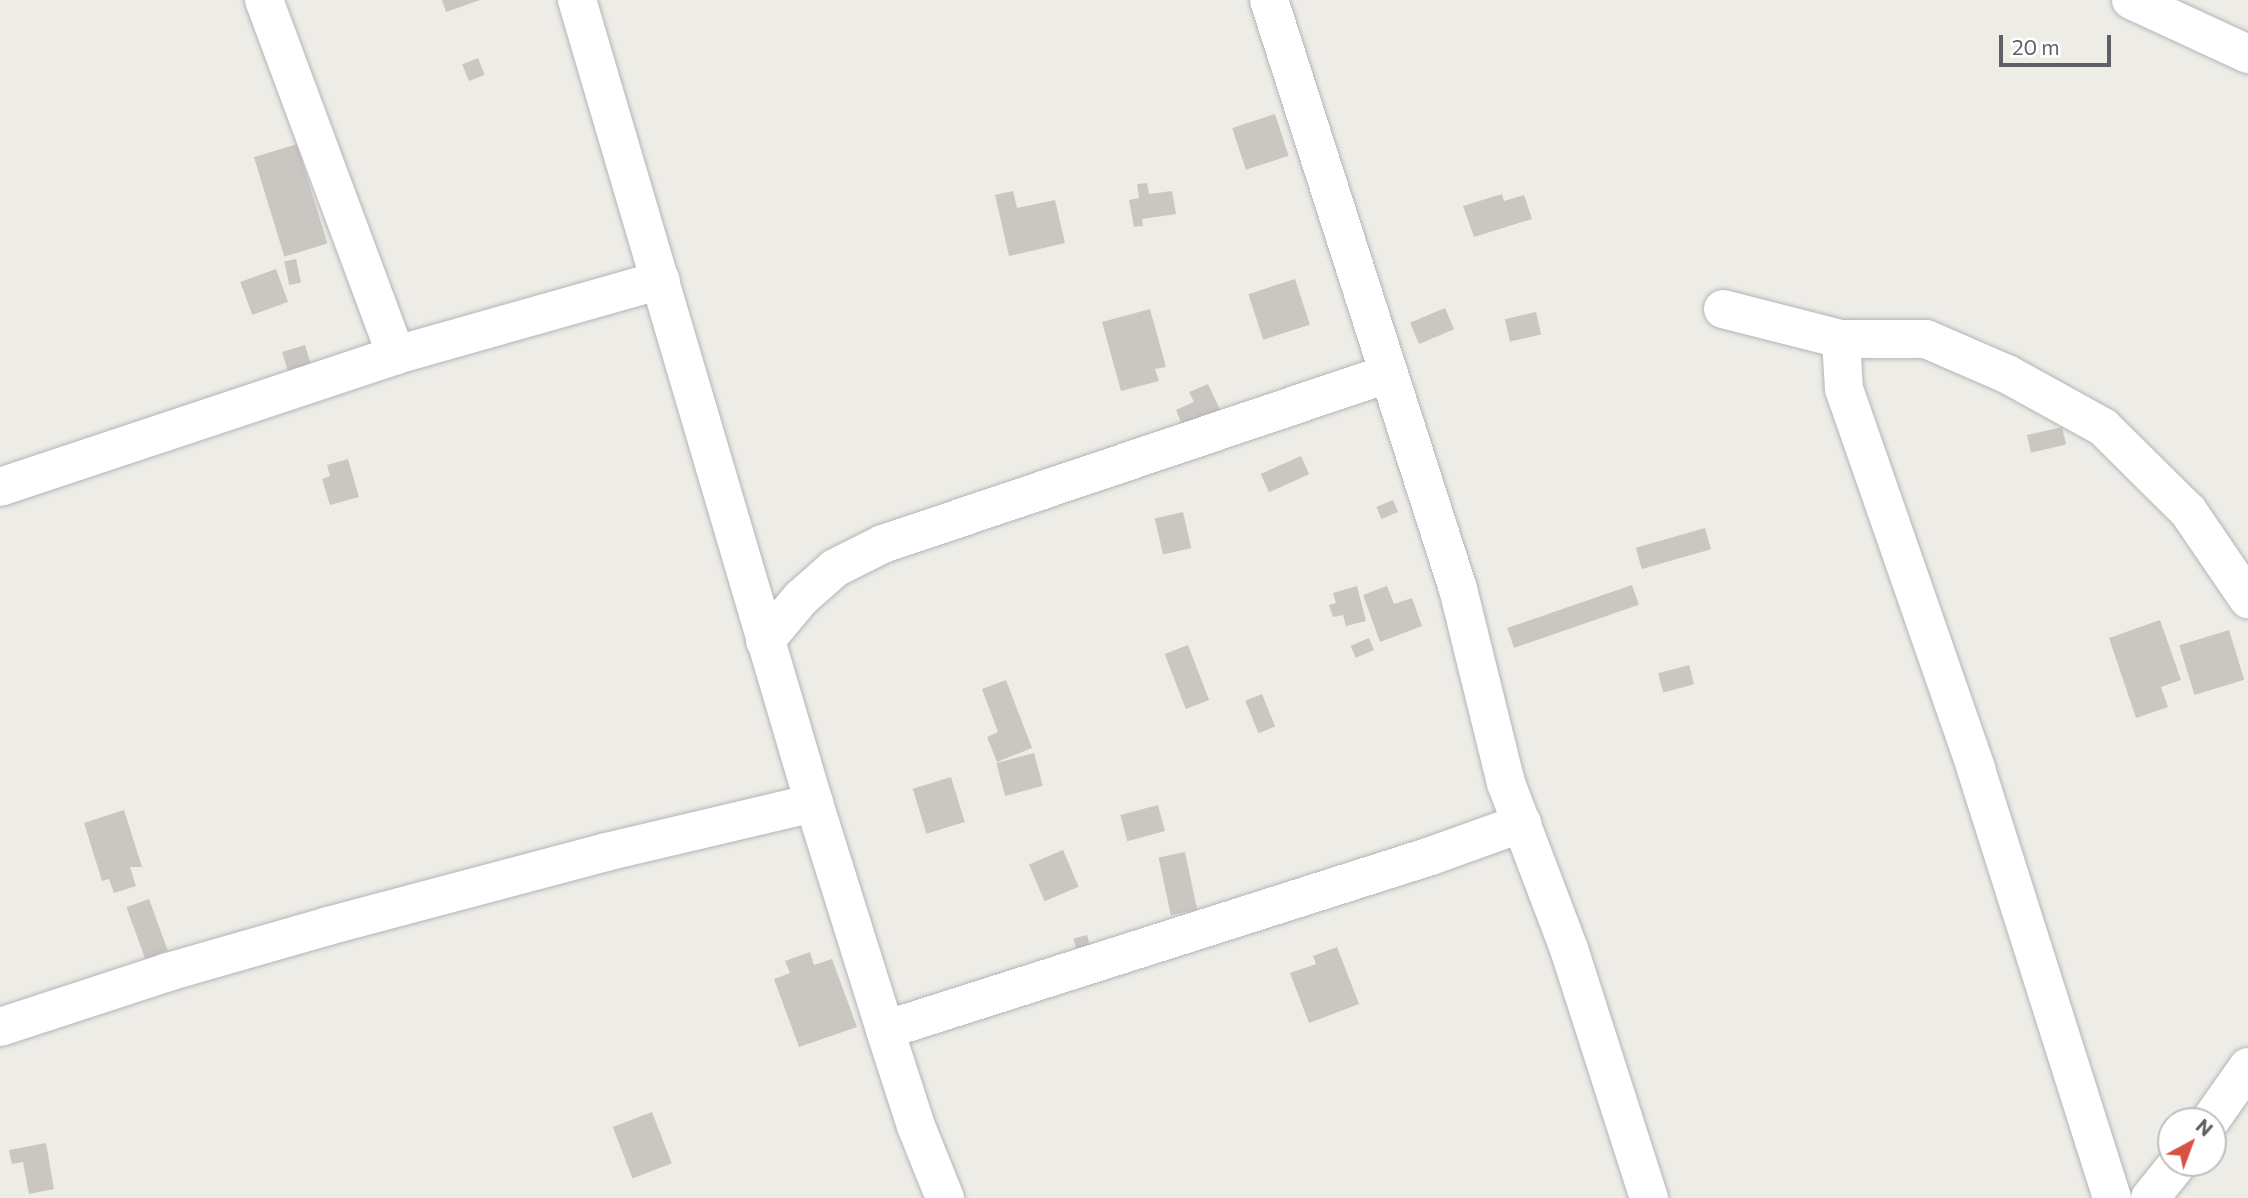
<!DOCTYPE html>
<html>
<head>
<meta charset="utf-8">
<style>
	body { margin:0 }
	#map { position:relative; width:2248px; height:1198px; overflow:hidden; background:#eeece6; font-family:Commissioner,sans-serif }
	div>[style] { position:absolute }
	.building>* { inset:0; background:#cac7c2; transform-origin:0 0 }
	.roads { filter:drop-shadow(0 0 2px #b3b5b9) drop-shadow(0 0 2px #b3b5b9) }
	.street>* { height:38px; margin:-19px; padding:0 19px; transform-origin:19px; border-radius:19px; background:#fff }
	span { translate:-50% -50%; white-space:nowrap; text-align:center; line-height:1.15; -webkit-text-stroke:5px #fff; paint-order:stroke }
	.north { position:absolute; left:2157px; top:1107px; width:70px; height:70px; box-sizing:border-box; background:#fff; border:2px solid #bebfc1; border-radius:50%; rotate:41deg; font-size:19px; font-weight:700; line-height:28px; text-align:center; color:#5d6064 }
	.north::after { content:''; display:block; margin:auto; width:24px; height:32px; background:#d75243; clip-path:polygon(50% 0,100% 100%,50% 72%,0 100%) }
	.scale { position:absolute; left:1999px; top:35px; width:112px; height:32px; box-sizing:border-box; border:4px solid #5d6064; border-top:0; padding-left:9px; font-size:21px; line-height:24px; white-space:nowrap; color:#5d6064; -webkit-text-stroke:5px #fff; paint-order:stroke }
</style>
</head>
<body>
<div id="map">
	<div class="building">
		<div style="clip-path:polygon(442px 0,480px 0,446px 12px)"></div>
		<div style="left:478px;top:58px;width:18px;height:17px;rotate:68deg"></div>
		<div style="left:1275px;top:114px;width:44px;height:45px;rotate:72deg"></div>
		<div style="left:297px;top:144px;width:104px;height:45px;rotate:73deg"></div>
		<div style="clip-path:polygon(1147px 183px,1149px 194px,1172px 191px,1176px 214px,1142px 219px,1143px 226px,1134px 227px,1129px 200px,1139px 198px,1137px 184px)"></div>
		<div style="clip-path:polygon(1013px 191px,1017px 208px,1055px 200px,1065px 243px,1009px 256px,995px 195px)"></div>
		<div style="clip-path:polygon(1502px 194px,1504px 201px,1524px 195px,1532px 219px,1474px 237px,1463px 206px)"></div>
		<div style="left:296px;top:259px;width:24px;height:12px;rotate:78deg"></div>
		<div style="left:276px;top:269px;width:35px;height:38px;rotate:70deg"></div>
		<div style="left:1295px;top:279px;width:48px;height:49px;rotate:72deg"></div>
		<div style="left:1445px;top:308px;width:23px;height:38px;rotate:67deg"></div>
		<div style="clip-path:polygon(1150px 309px,1166px 367px,1155px 369px,1159px 381px,1121px 391px,1102px 322px)"></div>
		<div style="left:1536px;top:312px;width:23px;height:32px;rotate:77deg"></div>
		<div style="left:305px;top:345px;width:30px;height:24px;rotate:73deg"></div>
		<div style="clip-path:polygon(1208px 384px,1224px 418px,1186px 435px,1176px 410px,1194px 402px,1189px 392px)"></div>
		<div style="left:2062px;top:427px;width:18px;height:36px;rotate:77deg"></div>
		<div style="left:1301px;top:456px;width:20px;height:44px;rotate:66deg"></div>
		<div style="clip-path:polygon(348px 459px,359px 497px,330px 505px,322px 479px,330px 476px,327px 465px)"></div>
		<div style="left:1393px;top:500px;width:13px;height:18px;rotate:67deg"></div>
		<div style="left:1183px;top:512px;width:37px;height:29px;rotate:77deg"></div>
		<div style="left:1705px;top:528px;width:22px;height:72px;rotate:74deg"></div>
		<div style="left:1632px;top:585px;width:21px;height:132px;rotate:71deg"></div>
		<div style="clip-path:polygon(1357px 586px,1366px 621px,1346px 626px,1343px 615px,1333px 617px,1329px 605px,1336px 603px,1333px 593px)"></div>
		<div style="clip-path:polygon(1387px 586px,1394px 604px,1412px 598px,1422px 626px,1380px 642px,1363px 595px)"></div>
		<div style="clip-path:polygon(2160px 620px,2181px 680px,2161px 687px,2168px 707px,2136px 718px,2109px 638px)"></div>
		<div style="left:2229px;top:630px;width:52px;height:52px;rotate:73deg"></div>
		<div style="left:1369px;top:638px;width:13px;height:20px;rotate:67deg"></div>
		<div style="left:1188px;top:645px;width:59px;height:25px;rotate:69deg"></div>
		<div style="left:1689px;top:665px;width:20px;height:32px;rotate:75deg"></div>
		<div style="clip-path:polygon(1006px 680px,1032px 748px,997px 762px,987px 737px,998px 732px,982px 689px)"></div>
		<div style="left:1262px;top:694px;width:35px;height:18px;rotate:68deg"></div>
		<div style="left:1034px;top:753px;width:34px;height:39px;rotate:75deg"></div>
		<div style="left:951px;top:777px;width:47px;height:40px;rotate:73deg"></div>
		<div style="left:1158px;top:805px;width:27px;height:39px;rotate:75deg"></div>
		<div style="clip-path:polygon(124px 810px,142px 867px,130px 867px,136px 886px,114px 893px,109px 879px,102px 881px,84px 823px)"></div>
		<div style="left:1063px;top:850px;width:40px;height:37px;rotate:67deg"></div>
		<div style="left:1185px;top:852px;width:59px;height:27px;rotate:78deg"></div>
		<div style="left:149px;top:899px;width:55px;height:24px;rotate:70deg"></div>
		<div style="left:1087px;top:935px;width:20px;height:14px;rotate:75deg"></div>
		<div style="clip-path:polygon(1337px 947px,1359px 1004px,1309px 1023px,1290px 973px,1316px 964px,1313px 956px)"></div>
		<div style="clip-path:polygon(810px 952px,814px 965px,832px 959px,857px 1027px,799px 1047px,774px 979px,790px 973px,785px 961px)"></div>
		<div style="left:652px;top:1112px;width:55px;height:42px;rotate:69deg"></div>
		<div style="clip-path:polygon(46px 1143px,54px 1189px,29px 1194px,23px 1162px,12px 1164px,9px 1150px)"></div>
	</div>
	<div class="roads">
		<div class="street">
			<div style="left:264px;top:0;width:379px;rotate:69.6deg"></div>
			<div style="left:577px;top:0;width:837px;rotate:73.56deg"></div>
			<div style="left:814px;top:803px;width:238px;rotate:72.6deg"></div>
			<div style="left:885px;top:1030px;width:101px;rotate:72.1deg"></div>
			<div style="left:916px;top:1126px;width:78px;rotate:68.1deg"></div>
			<div style="left:1269px;top:0;width:619px;rotate:72.21deg"></div>
			<div style="left:1458px;top:589px;width:200px;rotate:76.1deg"></div>
			<div style="left:1506px;top:783px;width:178px;rotate:69.2deg"></div>
			<div style="left:1569px;top:949px;width:262px;rotate:72.2deg"></div>
			<div style="left:2131px;top:0;width:129px;rotate:24.8deg"></div>
			<div style="left:1723px;top:309px;width:122px;rotate:14.3deg"></div>
			<div style="left:1841px;top:339px;width:85px"></div>
			<div style="left:1926px;top:339px;width:88px;rotate:23.4deg"></div>
			<div style="left:2007px;top:374px;width:110px;rotate:28.9deg"></div>
			<div style="left:2103px;top:427px;width:120px;rotate:44.7deg"></div>
			<div style="left:2188px;top:511px;width:107px;rotate:55.7deg"></div>
			<div style="left:1841px;top:339px;width:50px;rotate:86.6deg"></div>
			<div style="left:1844px;top:389px;width:402px;rotate:70.8deg"></div>
			<div style="left:1976px;top:769px;width:450px;rotate:72.4deg"></div>
			<div style="left:0;top:487px;width:417px;rotate:-18.4deg"></div>
			<div style="left:396px;top:355px;width:275px;rotate:-15.8deg"></div>
			<div style="left:765px;top:641px;width:56px;rotate:-50.1deg"></div>
			<div style="left:801px;top:598px;width:45px;rotate:-41.4deg"></div>
			<div style="left:835px;top:568px;width:54px;rotate:-26.6deg"></div>
			<div style="left:883px;top:544px;width:532px;rotate:-18.64deg"></div>
			<div style="left:0;top:1027px;width:177px;rotate:-18.1deg"></div>
			<div style="left:168px;top:972px;width:166px;rotate:-16deg"></div>
			<div style="left:328px;top:926px;width:288px;rotate:-14.9deg"></div>
			<div style="left:606px;top:852px;width:214px;rotate:-13.3deg"></div>
			<div style="left:885px;top:1030px;width:573px;rotate:-17.68deg"></div>
			<div style="left:1431px;top:856px;width:97px;rotate:-19.9deg"></div>
			<div style="left:2210px;top:1121px;width:66px;rotate:-54.9deg"></div>
			<div style="left:2150px;top:1198px;width:45px;rotate:-51.3deg"></div>
		</div>
	</div>
	<div class="north">N</div>
	<div class="scale">20 m</div>
</div>
</body>
</html>
